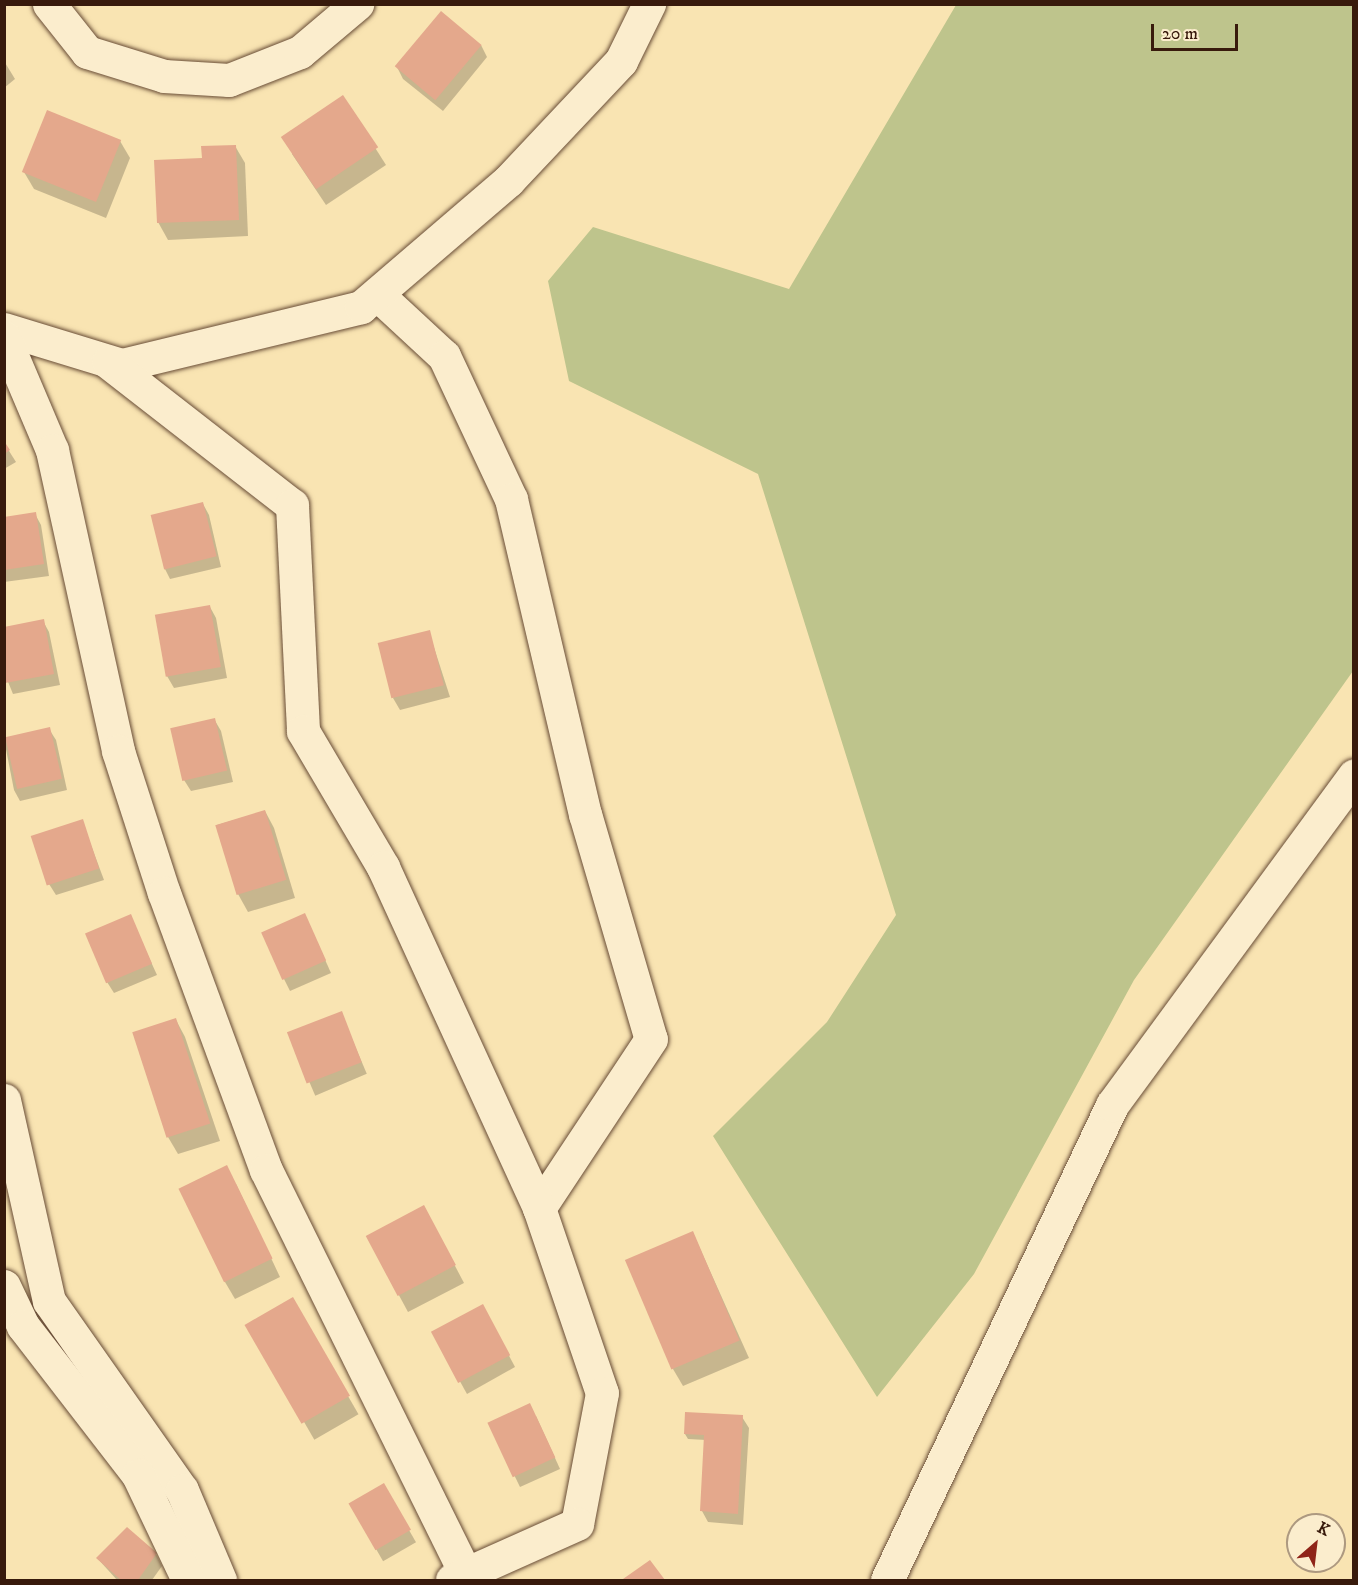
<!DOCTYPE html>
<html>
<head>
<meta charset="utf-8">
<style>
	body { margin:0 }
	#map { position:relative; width:1358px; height:1585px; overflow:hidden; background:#f9e4b2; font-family:"IM FELL DW Pica",serif }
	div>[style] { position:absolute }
	.green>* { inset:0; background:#bec48c }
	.shadow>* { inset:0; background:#0003; transform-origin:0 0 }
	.building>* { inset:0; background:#e4a88c; transform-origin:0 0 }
	.roads { filter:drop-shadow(0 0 2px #684c36) drop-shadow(0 0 2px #684c36) }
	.street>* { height:33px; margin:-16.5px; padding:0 16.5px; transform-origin:16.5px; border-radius:16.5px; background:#fbedcd }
	.secondary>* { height:33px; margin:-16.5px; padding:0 16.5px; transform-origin:16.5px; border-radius:16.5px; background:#fbedcd }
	span { translate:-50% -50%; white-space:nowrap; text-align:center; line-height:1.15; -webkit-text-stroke:4.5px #fbedcd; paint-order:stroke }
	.frame { position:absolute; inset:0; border:6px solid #381a0c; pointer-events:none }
	.north { position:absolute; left:1286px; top:1513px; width:60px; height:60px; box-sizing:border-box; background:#fbedcd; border:2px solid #ad9980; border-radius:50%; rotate:28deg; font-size:16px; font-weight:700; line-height:24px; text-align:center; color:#381a0c }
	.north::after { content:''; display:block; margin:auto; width:21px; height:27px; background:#8f2418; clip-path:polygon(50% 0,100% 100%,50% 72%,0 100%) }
	.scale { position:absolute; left:1151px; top:24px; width:87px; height:27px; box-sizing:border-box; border:3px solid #381a0c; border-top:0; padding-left:8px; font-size:18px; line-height:21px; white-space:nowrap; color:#381a0c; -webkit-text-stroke:4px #fbedcd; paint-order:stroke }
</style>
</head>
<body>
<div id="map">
	<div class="green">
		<div style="clip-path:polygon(956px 5px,1353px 5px,1353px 671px,1134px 980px,974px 1274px,877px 1397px,713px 1136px,827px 1022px,896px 915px,758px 474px,569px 381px,548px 281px,593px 227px,789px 289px)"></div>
	</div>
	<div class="shadow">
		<div style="clip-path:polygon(481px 45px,487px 57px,443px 111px,403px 79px,397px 67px)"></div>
		<div style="clip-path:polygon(4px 61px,15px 79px,4px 88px)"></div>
		<div style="clip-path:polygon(343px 97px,386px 165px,326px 205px,292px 154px)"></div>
		<div style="clip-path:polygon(120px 141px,130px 158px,106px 218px,34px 189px,24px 172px)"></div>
		<div style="clip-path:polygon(235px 146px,245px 163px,248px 236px,168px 240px,158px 222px,203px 160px)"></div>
		<div style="clip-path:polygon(4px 443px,16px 462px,4px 469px)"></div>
		<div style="clip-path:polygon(203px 504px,209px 515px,221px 567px,170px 579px,164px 567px)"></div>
		<div style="clip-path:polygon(35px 514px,41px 525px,49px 576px,4px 582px,4px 518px)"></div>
		<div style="clip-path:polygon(210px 607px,216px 618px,227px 678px,174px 688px,167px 676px)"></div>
		<div style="clip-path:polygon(43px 621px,49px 632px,60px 685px,13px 694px,4px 672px,4px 629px)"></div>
		<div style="clip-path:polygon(429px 632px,450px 697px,400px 710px,393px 698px)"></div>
		<div style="clip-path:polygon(214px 719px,221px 731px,233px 782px,191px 791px,184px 780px)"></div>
		<div style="clip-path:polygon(49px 729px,56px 740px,67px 790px,20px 801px,14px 790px,4px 739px)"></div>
		<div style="clip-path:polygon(265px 811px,274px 828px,295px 898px,248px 912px,238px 894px,217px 825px)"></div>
		<div style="clip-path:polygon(82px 821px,104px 880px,56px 895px,49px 884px)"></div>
		<div style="clip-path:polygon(305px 915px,331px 973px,290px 991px,284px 979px)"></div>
		<div style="clip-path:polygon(130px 916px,157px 975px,114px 993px,107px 982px)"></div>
		<div style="left:341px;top:1013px;width:66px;height:56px;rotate:67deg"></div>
		<div style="clip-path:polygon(176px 1020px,185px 1037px,220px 1141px,178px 1154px,168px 1137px,134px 1033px)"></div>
		<div style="clip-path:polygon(236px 1184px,280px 1277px,235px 1299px,225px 1282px)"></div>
		<div style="clip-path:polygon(433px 1224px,464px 1283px,408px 1312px,367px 1236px)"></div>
		<div style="clip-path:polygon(693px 1233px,749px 1358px,683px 1386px,673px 1369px)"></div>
		<div style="left:292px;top:1299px;width:133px;height:51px;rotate:60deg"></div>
		<div style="clip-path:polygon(489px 1318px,515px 1367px,467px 1394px,433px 1333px)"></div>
		<div style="clip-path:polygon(536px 1416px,560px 1469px,520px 1487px,489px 1423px)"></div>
		<div style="clip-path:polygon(742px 1417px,749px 1428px,743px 1525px,708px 1522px,702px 1511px,706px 1440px,688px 1439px,685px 1434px)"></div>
		<div style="left:383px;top:1485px;width:66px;height:38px;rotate:60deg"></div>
		<div style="clip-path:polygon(156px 1554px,162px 1566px,152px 1580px,117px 1580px,98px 1559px)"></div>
		<div style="clip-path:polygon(649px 1562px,663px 1580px,625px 1580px)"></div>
	</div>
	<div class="building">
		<div style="left:441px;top:11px;width:53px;height:72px;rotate:40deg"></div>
		<div style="left:343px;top:95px;width:63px;height:75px;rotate:56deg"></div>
		<div style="left:47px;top:110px;width:80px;height:67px;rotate:22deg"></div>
		<div style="clip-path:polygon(236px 145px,239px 220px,157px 223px,154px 160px,202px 158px,201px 146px)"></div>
		<div style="clip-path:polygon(4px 441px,10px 450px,4px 454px)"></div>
		<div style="left:203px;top:502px;width:56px;height:54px;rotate:76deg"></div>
		<div style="clip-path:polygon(36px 512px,44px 564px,4px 570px,4px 517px)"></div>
		<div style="left:210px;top:605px;width:63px;height:56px;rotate:80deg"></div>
		<div style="clip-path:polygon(44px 619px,54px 674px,5px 683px,4px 627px)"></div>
		<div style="left:430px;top:630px;width:57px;height:54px;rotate:76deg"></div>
		<div style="left:215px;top:718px;width:54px;height:46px;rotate:77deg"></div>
		<div style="left:50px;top:727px;width:53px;height:46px;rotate:77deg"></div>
		<div style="left:265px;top:810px;width:73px;height:52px;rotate:73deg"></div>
		<div style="left:83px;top:819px;width:52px;height:55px;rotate:72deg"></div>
		<div style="left:305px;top:913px;width:52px;height:48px;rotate:66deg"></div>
		<div style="left:131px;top:914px;width:54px;height:50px;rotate:67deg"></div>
		<div style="left:342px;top:1011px;width:55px;height:59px;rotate:69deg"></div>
		<div style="left:176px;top:1018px;width:111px;height:46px;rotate:72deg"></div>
		<div style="left:227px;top:1165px;width:104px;height:54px;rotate:64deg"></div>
		<div style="left:424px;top:1205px;width:68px;height:66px;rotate:62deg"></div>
		<div style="left:693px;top:1231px;width:119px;height:74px;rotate:67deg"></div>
		<div style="left:293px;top:1297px;width:114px;height:56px;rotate:60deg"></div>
		<div style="left:483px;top:1304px;width:58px;height:59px;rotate:62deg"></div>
		<div style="left:530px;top:1403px;width:60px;height:47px;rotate:65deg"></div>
		<div style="clip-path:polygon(685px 1412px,743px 1415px,738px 1514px,700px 1511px,704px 1435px,684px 1434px)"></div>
		<div style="left:384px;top:1483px;width:54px;height:41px;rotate:60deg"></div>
		<div style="clip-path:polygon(127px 1527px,157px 1553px,138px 1580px,121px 1580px,96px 1558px)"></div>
		<div style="clip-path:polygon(650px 1560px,665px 1580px,624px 1580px,623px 1579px)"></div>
	</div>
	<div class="roads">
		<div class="street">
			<div style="left:49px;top:4px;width:61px;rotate:51.6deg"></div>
			<div style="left:87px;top:52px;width:81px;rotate:17.3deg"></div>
			<div style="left:164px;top:76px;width:65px;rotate:3.5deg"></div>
			<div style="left:229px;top:80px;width:76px;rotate:-21.5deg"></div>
			<div style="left:300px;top:52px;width:75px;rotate:-40.1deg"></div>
			<div style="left:377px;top:294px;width:91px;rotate:42.8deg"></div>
			<div style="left:444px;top:356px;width:158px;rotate:64.9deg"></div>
			<div style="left:511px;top:499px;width:324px;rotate:76.8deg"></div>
			<div style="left:585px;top:814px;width:234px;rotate:73.7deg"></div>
			<div style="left:651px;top:1039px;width:203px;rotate:123.5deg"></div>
			<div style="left:4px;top:329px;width:123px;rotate:17deg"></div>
			<div style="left:122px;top:365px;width:246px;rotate:-13.6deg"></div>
			<div style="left:361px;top:307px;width:194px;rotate:-40.6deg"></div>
			<div style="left:508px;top:181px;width:165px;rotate:-46.7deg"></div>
			<div style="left:621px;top:61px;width:64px;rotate:-63.8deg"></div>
			<div style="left:4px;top:337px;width:123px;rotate:67deg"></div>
			<div style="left:52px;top:450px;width:308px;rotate:77.6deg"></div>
			<div style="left:118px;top:751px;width:149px;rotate:72.1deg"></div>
			<div style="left:164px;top:893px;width:295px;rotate:69.8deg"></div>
			<div style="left:266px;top:1170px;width:451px;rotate:63.7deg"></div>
			<div style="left:108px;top:362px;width:233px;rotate:37.9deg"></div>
			<div style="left:292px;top:505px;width:226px;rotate:87.2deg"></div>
			<div style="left:303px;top:731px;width:158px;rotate:59.5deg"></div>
			<div style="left:383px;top:867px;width:375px;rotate:65.4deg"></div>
			<div style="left:539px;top:1208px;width:195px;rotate:71.2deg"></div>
			<div style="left:602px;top:1393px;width:133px;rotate:100.8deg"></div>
			<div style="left:577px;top:1524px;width:137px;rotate:155.9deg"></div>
			<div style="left:4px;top:1100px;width:206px;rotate:77.4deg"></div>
			<div style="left:49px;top:1301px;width:231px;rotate:54.9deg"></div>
			<div style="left:182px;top:1490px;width:98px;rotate:67.1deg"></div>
			<div style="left:887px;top:1580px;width:526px;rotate:-64.65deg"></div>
			<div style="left:1112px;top:1105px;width:409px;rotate:-53.7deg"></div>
		</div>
		<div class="secondary">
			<div style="left:4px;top:1286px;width:44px;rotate:64.6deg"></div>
			<div style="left:23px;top:1326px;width:188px;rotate:52.3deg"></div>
			<div style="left:138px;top:1475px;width:116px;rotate:64.5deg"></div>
		</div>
	</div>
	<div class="frame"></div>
	<div class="north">K</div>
	<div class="scale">20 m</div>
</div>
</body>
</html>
